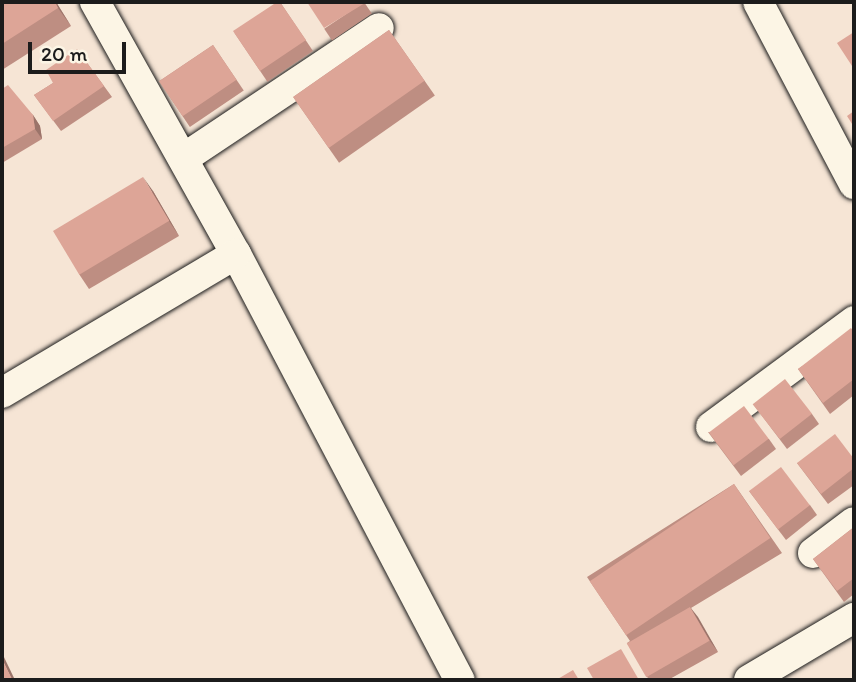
<!DOCTYPE html>
<html>
<head>
<meta charset="utf-8">
<style>
	body { margin:0 }
	#map { position:relative; width:856px; height:682px; overflow:hidden; background:#f6e5d5; font-family:Itim,sans-serif }
	div>[style] { position:absolute }
	.roads { filter:drop-shadow(0 0 2px #1c1c1c) drop-shadow(0 0 2px #1c1c1c) }
	.street>* { height:30px; margin:-15px; padding:0 15px; transform-origin:15px; border-radius:15px; background:#fcf5e5 }
	.wall>* { inset:0; background:#be8e82; transform-origin:0 0 }
	.shaded-wall>* { inset:0; background:#9b746a }
	.building>* { inset:0; background:#dda597; transform-origin:0 0 }
	span { translate:-50% -50%; white-space:nowrap; text-align:center; line-height:1.15; -webkit-text-stroke:5px #fcf5e5; paint-order:stroke }
	.frame { position:absolute; inset:0; border:4px solid #1c1c1c; pointer-events:none }
	.scale { position:absolute; left:28px; top:42px; width:98px; height:32px; box-sizing:border-box; border:4px solid #1c1c1c; border-top:0; padding-left:9px; font-size:21px; line-height:24px; white-space:nowrap; color:#1c1c1c; -webkit-text-stroke:5px #fcf5e5; paint-order:stroke }
</style>
</head>
<body>
<div id="map">
	<div class="roads">
		<div class="street">
			<div style="left:95px;top:2px;width:289px;rotate:60.8deg"></div>
			<div style="left:236px;top:254px;width:481px;rotate:62.3deg"></div>
			<div style="left:758px;top:2px;width:206px;rotate:62.2deg"></div>
			<div style="left:184px;top:158px;width:234px;rotate:-33.7deg"></div>
			<div style="left:2px;top:393px;width:272px;rotate:-30.7deg"></div>
			<div style="left:711px;top:427px;width:178px;rotate:-36.5deg"></div>
			<div style="left:813px;top:553px;width:51px;rotate:-37.1deg"></div>
			<div style="left:749px;top:680px;width:122px;rotate:-30.6deg"></div>
		</div>
	</div>
	<div class="wall">
		<div style="clip-path:polygon(2px 2px,56px 2px,71px 26px,2px 70px)"></div>
		<div style="left:280px;top:2px;width:59px;height:55px;rotate:56deg"></div>
		<div style="left:364px;top:2px;width:14px;height:48px;rotate:56deg"></div>
		<div style="left:389px;top:30px;width:80px;height:117px;rotate:55deg"></div>
		<div style="left:213px;top:45px;width:55px;height:65px;rotate:56deg"></div>
		<div style="clip-path:polygon(77px 49px,112px 97px,61px 131px,34px 95px,53px 83px)"></div>
		<div style="clip-path:polygon(2px 89px,33px 115px,40px 126px,42px 139px,2px 163px)"></div>
		<div style="clip-path:polygon(153px 191px,179px 236px,89px 289px,79px 274px)"></div>
		<div style="clip-path:polygon(854px 332px,854px 395px,830px 414px,798px 369px)"></div>
		<div style="clip-path:polygon(753px 404px,812px 414px,819px 424px,787px 449px)"></div>
		<div style="clip-path:polygon(708px 432px,769px 439px,776px 449px,741px 476px)"></div>
		<div style="clip-path:polygon(854px 459px,854px 485px,828px 504px,797px 463px)"></div>
		<div style="clip-path:polygon(734px 484px,782px 553px,691px 608px,718px 652px,668px 680px,649px 680px,627px 643px,630px 641px,587px 577px)"></div>
		<div style="clip-path:polygon(749px 491px,810px 505px,817px 515px,786px 540px)"></div>
		<div style="clip-path:polygon(854px 527px,854px 594px,844px 602px,813px 559px)"></div>
	</div>
	<div class="shaded-wall">
		<div style="clip-path:polygon(55px 2px,56px 2px,71px 26px,58px 8px)"></div>
		<div style="clip-path:polygon(33px 115px,40px 126px,42px 139px,35px 129px)"></div>
		<div style="clip-path:polygon(143px 177px,153px 191px,179px 236px,169px 221px)"></div>
		<div style="clip-path:polygon(690px 607px,698px 617px,718px 652px,710px 641px)"></div>
		<div style="clip-path:polygon(2px 653px,15px 680px,12px 680px,2px 659px)"></div>
	</div>
	<div class="building">
		<div style="clip-path:polygon(2px 2px,55px 2px,58px 8px,2px 44px)"></div>
		<div style="clip-path:polygon(277px 2px,280px 2px,306px 40px,260px 71px,233px 31px)"></div>
		<div style="clip-path:polygon(307px 2px,364px 2px,365px 3px,324px 28px)"></div>
		<div style="left:389px;top:30px;width:62px;height:117px;rotate:55deg"></div>
		<div style="clip-path:polygon(854px 32px,854px 69px,837px 43px)"></div>
		<div style="left:213px;top:45px;width:42px;height:65px;rotate:56deg"></div>
		<div style="clip-path:polygon(77px 49px,104px 86px,53px 121px,34px 95px,53px 83px,46px 70px)"></div>
		<div style="clip-path:polygon(8px 85px,33px 115px,35px 129px,2px 148px,2px 89px)"></div>
		<div style="clip-path:polygon(854px 111px,854px 127px,847px 116px)"></div>
		<div style="left:143px;top:177px;width:51px;height:105px;rotate:59deg"></div>
		<div style="clip-path:polygon(851px 328px,854px 332px,854px 379px,823px 403px,798px 369px)"></div>
		<div style="left:785px;top:379px;width:44px;height:41px;rotate:52deg"></div>
		<div style="left:744px;top:406px;width:41px;height:44px;rotate:53deg"></div>
		<div style="clip-path:polygon(835px 434px,854px 459px,854px 468px,821px 494px,797px 463px)"></div>
		<div style="left:781px;top:467px;width:48px;height:40px;rotate:53deg"></div>
		<div style="left:734px;top:484px;width:65px;height:174px;rotate:56deg"></div>
		<div style="clip-path:polygon(854px 527px,854px 578px,837px 591px,813px 559px)"></div>
		<div style="left:690px;top:607px;width:39px;height:73px;rotate:60deg"></div>
		<div style="clip-path:polygon(621px 649px,639px 680px,594px 680px,587px 668px)"></div>
		<div style="clip-path:polygon(2px 659px,12px 679px,10px 680px,2px 680px)"></div>
		<div style="clip-path:polygon(573px 670px,579px 680px,556px 680px)"></div>
	</div>
	<div class="frame"></div>
	<div class="scale">20 m</div>
</div>
</body>
</html>
